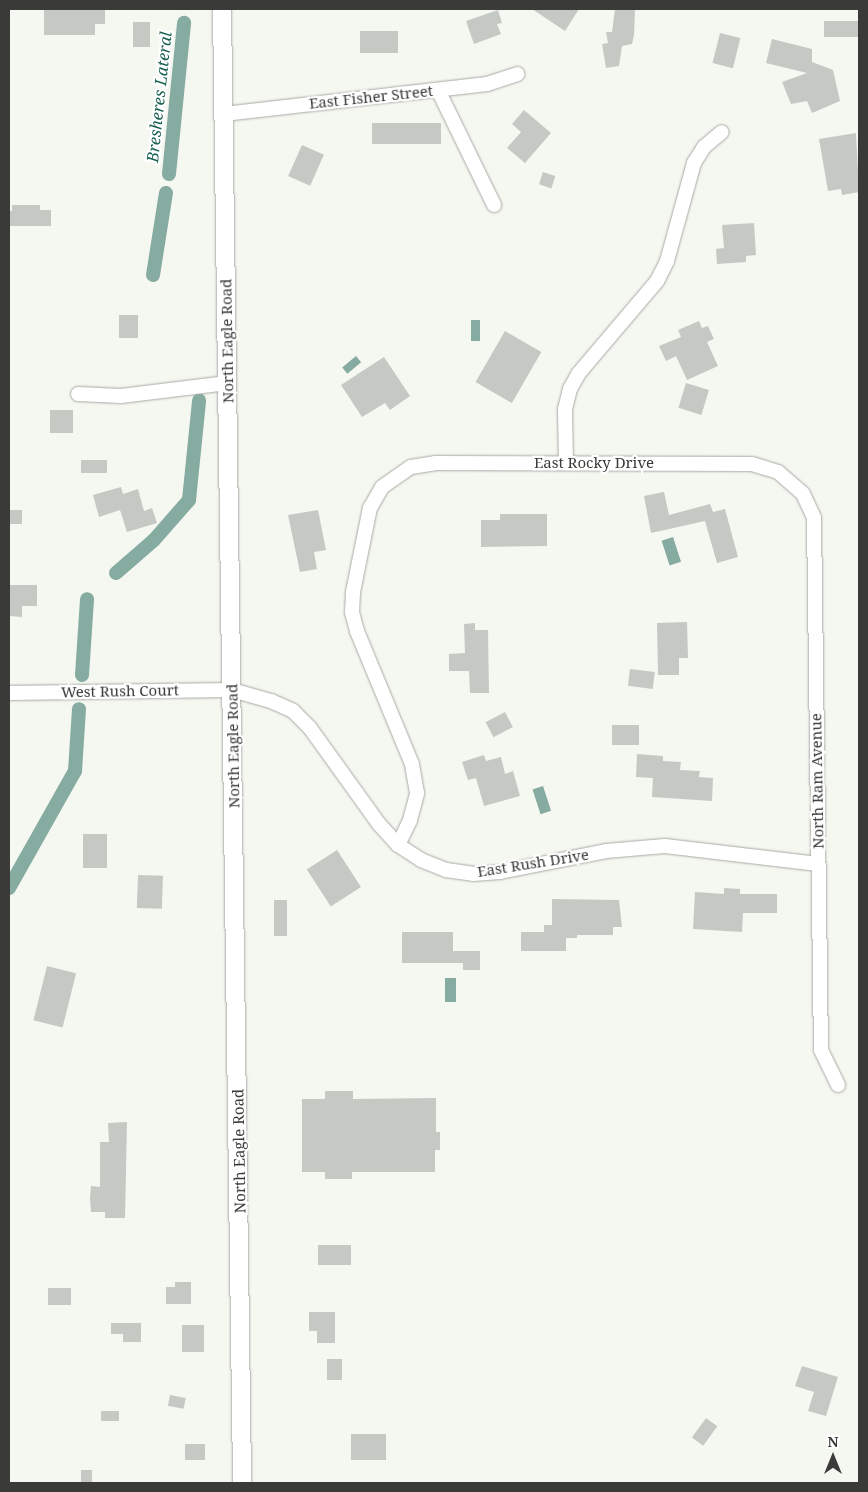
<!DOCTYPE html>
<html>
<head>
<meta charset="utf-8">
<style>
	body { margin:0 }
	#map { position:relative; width:868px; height:1492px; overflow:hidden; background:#f5f7f1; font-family:"Noto Serif",serif }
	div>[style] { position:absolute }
	.water>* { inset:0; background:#86aba0; transform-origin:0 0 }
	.canal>* { height:14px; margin:-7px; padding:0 7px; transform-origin:7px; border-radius:7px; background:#86aba0 }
	.building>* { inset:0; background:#c4c9c4; transform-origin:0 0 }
	.roads { filter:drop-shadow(0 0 1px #a8aaa4) drop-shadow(0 0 1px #a8aaa4) }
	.minor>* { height:14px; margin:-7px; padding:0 7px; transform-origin:7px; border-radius:7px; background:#fff }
	.major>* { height:18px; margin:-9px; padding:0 9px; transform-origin:9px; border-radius:9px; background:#fff }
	span { translate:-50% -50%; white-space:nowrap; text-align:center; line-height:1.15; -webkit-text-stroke:4.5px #fff; paint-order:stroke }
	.street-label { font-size:15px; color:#3a3b38 }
	.water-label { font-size:16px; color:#186050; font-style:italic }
	.frame { position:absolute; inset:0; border:10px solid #3a3b38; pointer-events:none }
	.north { position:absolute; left:808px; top:1432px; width:50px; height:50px; -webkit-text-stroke:4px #fff; paint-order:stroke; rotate:0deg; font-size:14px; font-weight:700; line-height:20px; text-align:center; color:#3a3b38 }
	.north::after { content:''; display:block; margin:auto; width:18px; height:22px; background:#3a3b38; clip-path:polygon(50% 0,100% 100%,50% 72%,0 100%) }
</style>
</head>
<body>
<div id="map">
	<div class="water">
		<div style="left:471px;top:320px;width:9px;height:21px"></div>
		<div style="left:356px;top:356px;width:8px;height:18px;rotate:50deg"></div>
		<div style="left:673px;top:537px;width:26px;height:12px;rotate:72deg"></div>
		<div style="left:543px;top:786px;width:26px;height:11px;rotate:72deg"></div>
		<div style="left:445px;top:978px;width:11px;height:24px"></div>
	</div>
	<div class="canal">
		<div style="left:169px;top:174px;width:152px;rotate:-84.3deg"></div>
		<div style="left:153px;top:275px;width:83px;rotate:-81deg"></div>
		<div style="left:116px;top:573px;width:50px;rotate:-41deg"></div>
		<div style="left:154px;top:540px;width:53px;rotate:-48.8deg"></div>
		<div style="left:189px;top:500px;width:100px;rotate:-84.2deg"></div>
		<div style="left:82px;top:675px;width:76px;rotate:-86.2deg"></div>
		<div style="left:9px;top:888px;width:134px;rotate:-60.6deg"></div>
		<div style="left:75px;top:771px;width:62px;rotate:-86.3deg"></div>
	</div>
	<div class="building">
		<div style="clip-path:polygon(44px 9px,105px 9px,105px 24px,95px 24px,95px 35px,44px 35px)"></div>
		<div style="clip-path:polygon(532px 9px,579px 9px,565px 31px)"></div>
		<div style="clip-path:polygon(615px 9px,635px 9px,634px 35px,632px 44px,622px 46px,619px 66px,606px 68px,602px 44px,608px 43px,606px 32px,612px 32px)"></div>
		<div style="clip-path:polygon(498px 10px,502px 23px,497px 24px,501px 34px,474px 44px,466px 21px)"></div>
		<div style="left:824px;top:21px;width:35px;height:16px"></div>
		<div style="left:133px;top:22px;width:17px;height:25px"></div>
		<div style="left:398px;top:31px;width:22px;height:38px;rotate:90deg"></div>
		<div style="left:720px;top:33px;width:21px;height:31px;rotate:14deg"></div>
		<div style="clip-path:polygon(772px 39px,812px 49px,812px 62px,833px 70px,840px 101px,812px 113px,807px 101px,791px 104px,782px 82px,807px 73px,766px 63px)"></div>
		<div style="clip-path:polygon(524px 110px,551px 133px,525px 163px,507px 148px,521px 132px,512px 124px)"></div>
		<div style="left:441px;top:123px;width:21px;height:69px;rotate:90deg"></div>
		<div style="clip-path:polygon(856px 133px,859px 192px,842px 195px,841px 189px,828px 191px,819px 139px)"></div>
		<div style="left:302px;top:145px;width:24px;height:34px;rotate:24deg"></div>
		<div style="left:543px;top:172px;width:13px;height:13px;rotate:18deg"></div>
		<div style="clip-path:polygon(12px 205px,40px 205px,40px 210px,51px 210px,51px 226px,9px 226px,9px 211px,12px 211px)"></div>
		<div style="clip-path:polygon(754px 223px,756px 255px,746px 256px,746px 262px,717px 264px,716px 249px,724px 248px,722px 225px)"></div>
		<div style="left:119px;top:315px;width:19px;height:23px"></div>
		<div style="clip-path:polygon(699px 321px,702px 328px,708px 326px,714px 339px,707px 342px,718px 366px,687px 380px,676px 356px,666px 361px,659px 346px,681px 337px,678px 330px)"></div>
		<div style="left:505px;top:331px;width:42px;height:59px;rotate:30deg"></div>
		<div style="clip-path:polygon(384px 357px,410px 396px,390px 410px,385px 403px,362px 417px,341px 385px)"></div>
		<div style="left:686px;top:383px;width:24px;height:26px;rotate:17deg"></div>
		<div style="left:50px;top:410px;width:23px;height:23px"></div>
		<div style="left:81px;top:460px;width:26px;height:13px"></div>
		<div style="clip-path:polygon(121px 487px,123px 494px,138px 489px,144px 511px,152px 508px,157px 523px,127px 532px,120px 510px,99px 517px,93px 495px)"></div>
		<div style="clip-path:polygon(664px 492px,669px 515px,710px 504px,713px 512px,725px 509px,738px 557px,717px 563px,705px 521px,651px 533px,644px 496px)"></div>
		<div style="left:9px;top:510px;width:13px;height:14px"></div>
		<div style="clip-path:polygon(318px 510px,326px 550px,314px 552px,317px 569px,300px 572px,288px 515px)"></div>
		<div style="clip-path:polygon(500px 514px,547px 514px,547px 546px,481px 547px,481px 520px,500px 520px)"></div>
		<div style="clip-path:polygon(9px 585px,37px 585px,37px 606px,22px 606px,22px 617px,9px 616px)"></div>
		<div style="clip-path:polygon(687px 622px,688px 658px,679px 658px,679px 675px,658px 675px,657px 623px)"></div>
		<div style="clip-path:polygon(475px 623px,475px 630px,488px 630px,489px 693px,470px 693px,469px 671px,449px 671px,449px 654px,465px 653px,464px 624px)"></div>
		<div style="left:630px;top:669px;width:25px;height:17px;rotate:7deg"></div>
		<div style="left:505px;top:712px;width:17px;height:22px;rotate:62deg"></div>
		<div style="left:612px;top:725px;width:27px;height:20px"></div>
		<div style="clip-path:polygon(637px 754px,663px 756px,663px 761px,681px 762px,680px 770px,700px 771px,699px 777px,713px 778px,712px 801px,652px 797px,653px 778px,636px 777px)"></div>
		<div style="clip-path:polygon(484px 755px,486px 761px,501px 757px,505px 774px,513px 771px,520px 796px,484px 806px,476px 778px,468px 780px,462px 762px)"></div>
		<div style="left:83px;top:834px;width:24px;height:34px"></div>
		<div style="left:337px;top:850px;width:44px;height:36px;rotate:57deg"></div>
		<div style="left:138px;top:875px;width:25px;height:33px;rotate:2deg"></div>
		<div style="clip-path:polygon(724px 888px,740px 889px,740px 894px,777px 894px,777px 913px,743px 913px,742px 932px,693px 929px,695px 892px,724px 894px)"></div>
		<div style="clip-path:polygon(552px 899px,619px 900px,622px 927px,613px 927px,613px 935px,577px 935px,577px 938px,566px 938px,566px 951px,521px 951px,521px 932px,544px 932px,544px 925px,552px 925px)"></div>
		<div style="left:274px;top:900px;width:13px;height:36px"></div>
		<div style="clip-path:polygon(402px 932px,453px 932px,453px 951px,480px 951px,480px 970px,463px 970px,463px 963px,402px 963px)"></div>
		<div style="left:47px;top:966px;width:30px;height:56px;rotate:14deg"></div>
		<div style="clip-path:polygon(325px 1091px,353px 1091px,353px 1099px,436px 1098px,436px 1132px,440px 1132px,440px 1150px,435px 1150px,435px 1172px,352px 1172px,352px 1179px,325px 1179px,325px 1172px,302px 1172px,302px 1099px,325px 1099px)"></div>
		<div style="clip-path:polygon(127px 1122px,125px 1218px,105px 1218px,105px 1212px,91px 1212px,90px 1198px,91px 1186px,100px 1187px,100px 1142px,109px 1142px,108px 1123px)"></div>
		<div style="left:318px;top:1245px;width:33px;height:20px"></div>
		<div style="clip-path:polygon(175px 1282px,191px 1282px,191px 1304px,166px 1304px,166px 1287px,175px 1287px)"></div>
		<div style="left:48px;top:1288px;width:23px;height:17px"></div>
		<div style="clip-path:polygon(309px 1312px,335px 1312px,335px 1343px,317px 1343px,317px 1331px,309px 1331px)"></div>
		<div style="clip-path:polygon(111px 1323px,141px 1323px,141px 1342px,123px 1342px,123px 1334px,111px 1334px)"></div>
		<div style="left:182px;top:1325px;width:22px;height:27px"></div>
		<div style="left:327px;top:1359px;width:15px;height:21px"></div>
		<div style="clip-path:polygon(802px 1366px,838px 1377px,826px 1416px,808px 1411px,814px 1392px,795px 1386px)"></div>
		<div style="left:170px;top:1395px;width:16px;height:11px;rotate:11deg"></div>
		<div style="left:101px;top:1411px;width:18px;height:10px"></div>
		<div style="left:706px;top:1418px;width:14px;height:24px;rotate:36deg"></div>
		<div style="left:351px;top:1434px;width:35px;height:26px"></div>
		<div style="left:185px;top:1444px;width:20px;height:16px"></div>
		<div style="left:81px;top:1470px;width:11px;height:13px"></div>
	</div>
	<div class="roads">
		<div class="minor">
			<div style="left:438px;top:90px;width:128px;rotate:64deg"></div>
			<div style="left:224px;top:114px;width:265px;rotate:-6.5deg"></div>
			<div style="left:487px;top:84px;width:32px;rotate:-18deg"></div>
			<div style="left:78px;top:394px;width:43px;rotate:2.7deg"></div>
			<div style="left:121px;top:396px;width:107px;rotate:-7deg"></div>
			<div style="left:566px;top:463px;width:54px;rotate:-91.1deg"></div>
			<div style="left:565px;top:409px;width:21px;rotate:-76deg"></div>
			<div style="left:570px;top:389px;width:18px;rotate:-61deg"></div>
			<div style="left:579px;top:373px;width:121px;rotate:-49.7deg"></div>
			<div style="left:657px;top:281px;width:22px;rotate:-63deg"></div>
			<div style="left:667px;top:261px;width:102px;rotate:-74.6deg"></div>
			<div style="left:694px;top:163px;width:19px;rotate:-58deg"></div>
			<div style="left:704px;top:147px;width:23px;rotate:-40deg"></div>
			<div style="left:9px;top:693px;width:223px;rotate:-0.8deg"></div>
			<div style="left:232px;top:690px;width:41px;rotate:15.8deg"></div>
			<div style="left:271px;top:701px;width:24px;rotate:24deg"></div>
			<div style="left:293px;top:711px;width:24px;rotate:45deg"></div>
			<div style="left:310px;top:728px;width:118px;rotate:54.3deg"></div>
			<div style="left:379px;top:824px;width:28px;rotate:48deg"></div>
			<div style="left:398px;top:845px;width:27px;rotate:33deg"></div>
			<div style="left:421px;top:860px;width:27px;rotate:22deg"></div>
			<div style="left:446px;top:870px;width:27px;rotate:8deg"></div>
			<div style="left:473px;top:874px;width:27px;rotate:-4deg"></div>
			<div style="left:500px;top:872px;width:108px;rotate:-11.2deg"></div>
			<div style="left:606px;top:851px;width:59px;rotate:-4.8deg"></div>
			<div style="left:665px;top:846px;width:154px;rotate:6.7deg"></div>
			<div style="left:398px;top:845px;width:28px;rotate:-64deg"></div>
			<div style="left:410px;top:820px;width:28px;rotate:-75deg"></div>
			<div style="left:417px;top:793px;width:29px;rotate:-100deg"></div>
			<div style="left:412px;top:764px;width:144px;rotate:-112.5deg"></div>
			<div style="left:357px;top:631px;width:20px;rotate:-105deg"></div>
			<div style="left:352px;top:612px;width:20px;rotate:-87deg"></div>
			<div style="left:353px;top:592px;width:86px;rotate:-78.6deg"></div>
			<div style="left:370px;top:508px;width:24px;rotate:-60deg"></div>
			<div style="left:382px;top:487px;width:35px;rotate:-35deg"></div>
			<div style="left:411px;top:467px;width:24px;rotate:-9deg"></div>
			<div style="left:435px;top:463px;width:317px;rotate:0.2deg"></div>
			<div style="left:752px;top:464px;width:27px;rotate:17deg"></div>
			<div style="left:778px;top:472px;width:33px;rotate:41deg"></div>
			<div style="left:803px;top:494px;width:26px;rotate:65deg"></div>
			<div style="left:814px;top:518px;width:532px;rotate:89.25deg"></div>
			<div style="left:821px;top:1050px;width:39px;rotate:64deg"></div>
		</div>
		<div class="major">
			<div style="left:222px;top:9px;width:1474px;rotate:89.22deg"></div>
		</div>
	</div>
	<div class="street-label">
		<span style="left:371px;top:97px;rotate:-6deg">East Fisher Street</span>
		<span style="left:227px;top:341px;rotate:-91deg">North Eagle Road</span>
		<span style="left:594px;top:463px">East Rocky Drive</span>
		<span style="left:120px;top:691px;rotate:-1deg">West Rush Court</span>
		<span style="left:233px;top:746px;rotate:-91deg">North Eagle Road</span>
		<span style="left:817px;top:781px;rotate:-91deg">North Ram Avenue</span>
		<span style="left:533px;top:863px;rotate:-9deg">East Rush Drive</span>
		<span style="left:239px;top:1151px;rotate:-91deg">North Eagle Road</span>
	</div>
	<div class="water-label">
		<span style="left:159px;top:97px;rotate:-84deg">Bresheres Lateral</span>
	</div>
	<div class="frame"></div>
	<div class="north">N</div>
</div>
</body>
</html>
